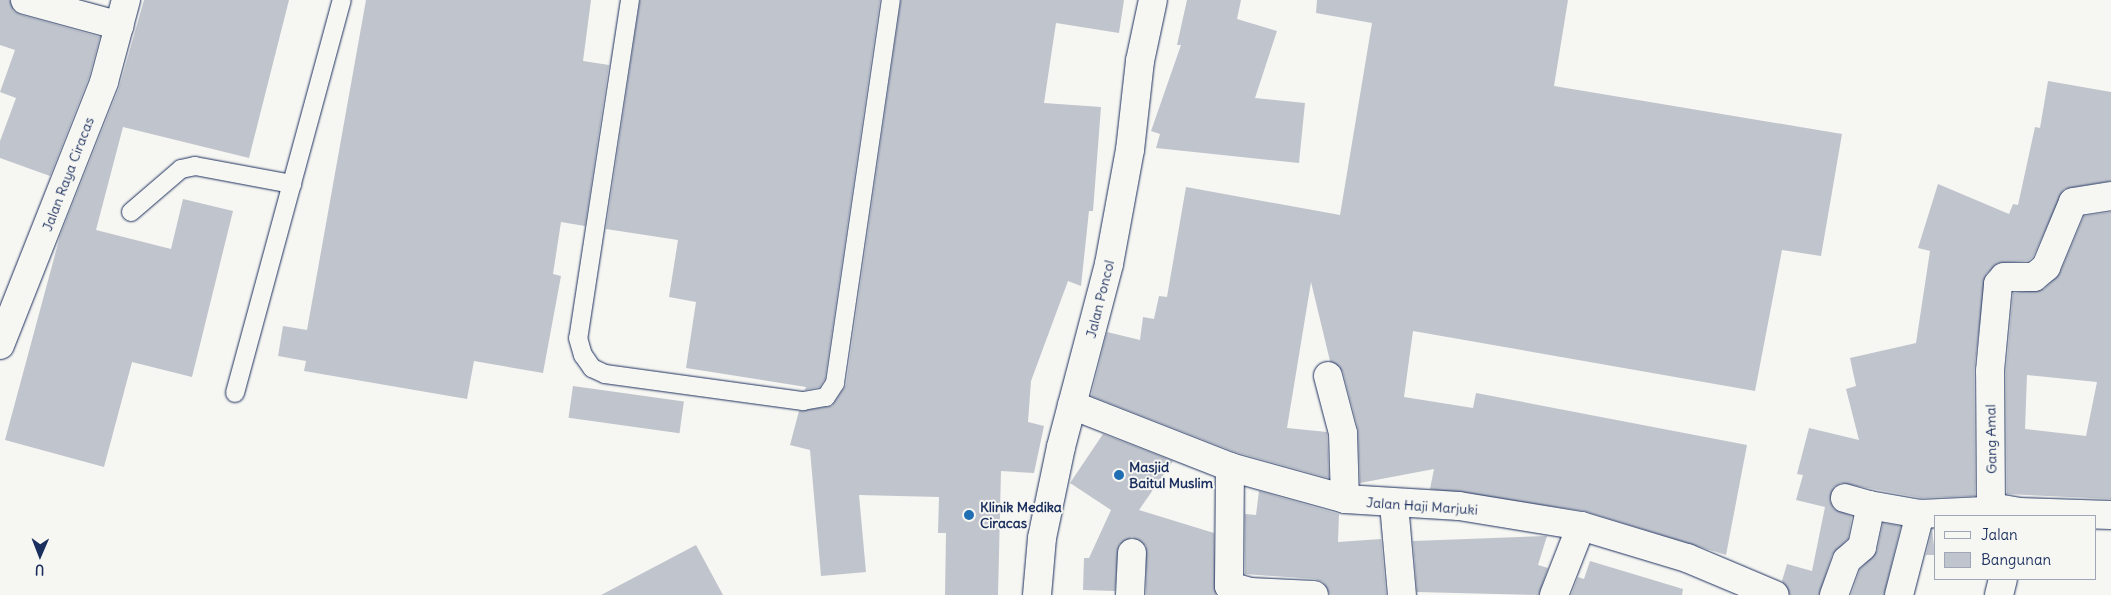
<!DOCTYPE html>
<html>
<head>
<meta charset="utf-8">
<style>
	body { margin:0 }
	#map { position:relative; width:2111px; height:595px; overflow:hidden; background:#f6f6f2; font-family:Delius,sans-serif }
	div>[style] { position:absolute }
	.building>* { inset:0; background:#c0c4cd; transform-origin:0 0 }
	.roads { filter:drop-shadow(0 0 1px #1b2f5e) drop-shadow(0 0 1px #1b2f5e) }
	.lane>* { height:18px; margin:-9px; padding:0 9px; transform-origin:9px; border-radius:9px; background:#f6f6f2 }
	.street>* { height:28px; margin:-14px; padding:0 14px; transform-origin:14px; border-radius:14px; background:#f6f6f2 }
	.secondary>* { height:28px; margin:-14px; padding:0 14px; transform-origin:14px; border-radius:14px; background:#f6f6f2 }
	.dots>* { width:14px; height:14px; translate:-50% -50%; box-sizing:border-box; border:2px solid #f6f6f2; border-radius:50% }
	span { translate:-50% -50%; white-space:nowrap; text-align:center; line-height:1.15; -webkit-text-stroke:4px #f6f6f2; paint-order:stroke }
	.street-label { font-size:14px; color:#1b2f5e }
	.poi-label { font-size:14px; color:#1b2f5e; font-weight:700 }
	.left { translate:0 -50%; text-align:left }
	.legend { position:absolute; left:1934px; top:515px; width:162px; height:65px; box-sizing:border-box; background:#f6f6f2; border:1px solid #9ea6b7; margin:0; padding:6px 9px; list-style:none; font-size:15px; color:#1b2f5e }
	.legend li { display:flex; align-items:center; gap:10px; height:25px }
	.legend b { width:25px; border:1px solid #9ea6b7 }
	.north { position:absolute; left:15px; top:530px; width:50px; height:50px; -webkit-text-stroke:4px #f6f6f2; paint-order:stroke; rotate:181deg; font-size:14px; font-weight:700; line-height:20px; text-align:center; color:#1b2f5e }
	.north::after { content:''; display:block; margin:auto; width:18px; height:22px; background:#1b2f5e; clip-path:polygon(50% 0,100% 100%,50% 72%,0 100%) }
</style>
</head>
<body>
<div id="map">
	<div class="building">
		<div style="clip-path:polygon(0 0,10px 0,14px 11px,21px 15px,100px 37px,89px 77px,50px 176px,0 158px,0 141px,16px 98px,0 92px,15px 50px,0 45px)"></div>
		<div style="clip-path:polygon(144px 0,289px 0,249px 158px,123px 127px,96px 230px,171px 249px,183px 199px,233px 211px,192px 377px,132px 362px,104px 467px,5px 440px,60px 236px,119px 88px)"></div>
		<div style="clip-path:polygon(366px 0,591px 0,583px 61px,609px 65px,585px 226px,561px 222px,553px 274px,561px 276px,543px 373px,474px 361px,467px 399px,304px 371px,306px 361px,278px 356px,283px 326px,307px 330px)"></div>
		<div style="clip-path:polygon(640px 0,880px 0,825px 379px,820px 387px,805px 390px,806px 387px,686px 368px,696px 302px,669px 297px,678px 240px,606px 229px)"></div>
		<div style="clip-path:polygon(901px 0,1124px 0,1119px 33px,1056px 23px,1044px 103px,1101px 107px,1093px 211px,1089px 211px,1081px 286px,1068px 281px,1031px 381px,1028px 422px,1044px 426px,1034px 473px,1001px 471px,998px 595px,945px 595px,946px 533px,938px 533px,939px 497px,859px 495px,866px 572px,821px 576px,810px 450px,790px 445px,799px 411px,832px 406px,846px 385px)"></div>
		<div style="clip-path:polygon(1187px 0,1241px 0,1237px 19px,1277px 31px,1255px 98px,1305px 103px,1299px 163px,1156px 148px,1160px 134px,1151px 131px,1181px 45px,1177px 45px)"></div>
		<div style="clip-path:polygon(1317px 0,1568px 0,1554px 86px,1842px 134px,1821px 256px,1782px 250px,1755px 391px,1413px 331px,1404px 397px,1473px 408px,1476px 393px,1747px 445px,1726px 555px,1584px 511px,1430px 489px,1434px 469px,1360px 483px,1358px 429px,1343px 372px,1330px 361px,1311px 282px,1287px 428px,1327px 432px,1329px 478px,1235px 452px,1091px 396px,1107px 332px,1140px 340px,1143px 317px,1154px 319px,1159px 296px,1167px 297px,1186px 187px,1340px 215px,1372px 23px,1316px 13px)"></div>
		<div style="clip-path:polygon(2048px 81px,2111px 92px,2111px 181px,2064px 189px,2033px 257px,2028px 261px,1998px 263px,1986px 274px,1974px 370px,1975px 496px,1921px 498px,1841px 483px,1834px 487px,1830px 501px,1834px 509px,1852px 516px,1848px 539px,1832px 555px,1819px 595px,1790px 595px,1782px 581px,1787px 564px,1812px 571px,1825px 507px,1796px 500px,1803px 475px,1797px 474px,1809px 428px,1859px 440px,1846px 389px,1856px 386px,1850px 358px,1916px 343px,1930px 251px,1918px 248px,1938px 184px,2009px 214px,2013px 204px,2018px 205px,2035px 127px,2040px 128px)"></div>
		<div style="clip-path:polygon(evenodd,2111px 212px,2111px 499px,2007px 494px,2006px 372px,2013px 293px,2044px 289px,2060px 273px,2084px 216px,2111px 212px,2027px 375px,2097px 382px,2086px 436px,2025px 429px,2027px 375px)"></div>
		<div style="left:573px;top:386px;width:112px;height:32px;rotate:8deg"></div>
		<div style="clip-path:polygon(1103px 434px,1173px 461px,1139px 510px,1214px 533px,1216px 595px,1146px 595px,1146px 546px,1132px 537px,1119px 545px,1115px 591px,1083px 590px,1084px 558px,1089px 558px,1111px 510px,1070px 483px)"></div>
		<div style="clip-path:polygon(1259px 491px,1339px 514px,1338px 542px,1381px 539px,1386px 595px,1330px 595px,1323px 582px,1315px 579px,1245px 574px,1245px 514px,1256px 515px)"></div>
		<div style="clip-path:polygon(1883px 523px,1901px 526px,1884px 595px,1851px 595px,1860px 569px,1877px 551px)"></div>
		<div style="clip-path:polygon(1932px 529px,1935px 555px,1926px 555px)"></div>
		<div style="clip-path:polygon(1547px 536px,1538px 565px,1548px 568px,1539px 595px,1417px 592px,1413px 541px)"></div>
		<div style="clip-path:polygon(696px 545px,723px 595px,601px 595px)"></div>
		<div style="clip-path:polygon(1590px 561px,1683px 589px,1682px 595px,1571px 595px,1578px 577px,1584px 579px)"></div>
	</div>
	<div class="roads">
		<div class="lane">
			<div style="left:630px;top:0;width:342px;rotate:98.7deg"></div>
			<div style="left:578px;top:338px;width:18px;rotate:74deg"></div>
			<div style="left:583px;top:355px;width:16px;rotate:55deg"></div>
			<div style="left:592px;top:368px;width:14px;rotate:25deg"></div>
			<div style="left:605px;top:374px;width:200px;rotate:7.8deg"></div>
			<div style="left:803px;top:401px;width:23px;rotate:-10deg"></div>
			<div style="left:826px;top:397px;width:17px;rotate:-57deg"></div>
			<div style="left:835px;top:383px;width:387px;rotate:-81.7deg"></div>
			<div style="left:131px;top:212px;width:66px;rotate:-40.7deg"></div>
			<div style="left:181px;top:169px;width:14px;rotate:-12deg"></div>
			<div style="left:195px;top:166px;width:99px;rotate:10.5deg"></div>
			<div style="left:235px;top:393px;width:407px;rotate:-74.8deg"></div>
		</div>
		<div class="street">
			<div style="left:25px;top:0;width:98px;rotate:15.3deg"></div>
			<div style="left:0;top:345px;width:283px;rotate:-68.4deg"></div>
			<div style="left:104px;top:82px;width:85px;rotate:-75deg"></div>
			<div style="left:1328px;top:376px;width:59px;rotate:75.3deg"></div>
			<div style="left:1343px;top:433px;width:66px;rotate:88.3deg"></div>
			<div style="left:1072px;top:405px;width:170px;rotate:21.4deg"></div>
			<div style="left:1230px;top:467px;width:119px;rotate:15.5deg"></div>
			<div style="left:1345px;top:499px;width:114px;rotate:3.5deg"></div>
			<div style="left:1459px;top:506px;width:124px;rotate:9.3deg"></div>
			<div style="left:1581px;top:526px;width:111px;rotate:16.8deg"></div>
			<div style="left:1687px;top:558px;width:95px;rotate:22.8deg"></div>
			<div style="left:1230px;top:467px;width:119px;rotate:90.5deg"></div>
			<div style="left:1229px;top:586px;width:22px;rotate:16deg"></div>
			<div style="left:1250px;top:592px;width:64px;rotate:2.7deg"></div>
			<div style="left:1394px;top:504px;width:91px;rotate:85deg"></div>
			<div style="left:1869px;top:505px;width:52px;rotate:10deg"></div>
			<div style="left:1991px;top:507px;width:136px;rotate:-90.4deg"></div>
			<div style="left:1990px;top:371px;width:87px;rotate:-84.7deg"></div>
			<div style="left:1998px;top:284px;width:9px;rotate:-49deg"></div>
			<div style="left:2004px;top:277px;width:30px"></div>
			<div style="left:2034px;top:277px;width:16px;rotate:-40deg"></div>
			<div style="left:2046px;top:267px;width:70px;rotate:-67.4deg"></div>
			<div style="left:2073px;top:202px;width:38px;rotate:-9deg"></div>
			<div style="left:1130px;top:595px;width:42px;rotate:-87.3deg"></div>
			<div style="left:1554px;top:595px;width:74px;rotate:-68.6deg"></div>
			<div style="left:1834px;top:595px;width:37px;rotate:-70deg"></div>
			<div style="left:1847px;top:560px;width:20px;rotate:-41deg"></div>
			<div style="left:1862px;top:547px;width:34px;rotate:-78deg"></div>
			<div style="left:1869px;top:514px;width:9px;rotate:-90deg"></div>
			<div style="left:1869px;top:505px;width:25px;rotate:-164deg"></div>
			<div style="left:1899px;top:595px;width:84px;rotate:-75.5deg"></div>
			<div style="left:1920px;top:514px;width:64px;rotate:-2.7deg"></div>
			<div style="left:1984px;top:511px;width:8px;rotate:-30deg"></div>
			<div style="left:1991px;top:507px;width:28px;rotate:10deg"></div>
			<div style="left:2019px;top:512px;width:92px;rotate:1.9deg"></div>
			<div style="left:1999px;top:595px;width:16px;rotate:-76deg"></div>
		</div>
		<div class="secondary">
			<div style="left:1037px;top:595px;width:57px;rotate:-85deg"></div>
			<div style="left:1042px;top:538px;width:93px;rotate:-78.2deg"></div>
			<div style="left:1061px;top:447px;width:189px;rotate:-75.3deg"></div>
			<div style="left:1109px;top:264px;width:116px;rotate:-79.6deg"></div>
			<div style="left:1130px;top:150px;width:90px;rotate:-83.6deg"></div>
			<div style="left:1140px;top:61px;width:62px;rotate:-78deg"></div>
		</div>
	</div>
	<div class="dots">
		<div style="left:1119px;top:475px;background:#1f6fb2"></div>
		<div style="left:969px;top:515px;background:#1f6fb2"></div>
	</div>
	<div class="street-label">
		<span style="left:68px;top:174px;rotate:-69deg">Jalan Raya Ciracas</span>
		<span style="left:1100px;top:299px;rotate:-76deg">Jalan Poncol</span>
		<span style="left:1991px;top:439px;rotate:-91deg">Gang Amal</span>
		<span style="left:1422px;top:506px;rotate:4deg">Jalan Haji Marjuki</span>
	</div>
	<div class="poi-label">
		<span class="left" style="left:1129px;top:475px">Masjid<br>Baitul Muslim</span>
		<span class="left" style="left:980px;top:515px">Klinik Medika<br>Ciracas</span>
	</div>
	<ul class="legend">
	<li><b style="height:6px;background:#f6f6f2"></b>Jalan</li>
	<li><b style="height:14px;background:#c0c4cd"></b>Bangunan</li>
	</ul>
	<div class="north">U</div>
</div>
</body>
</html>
